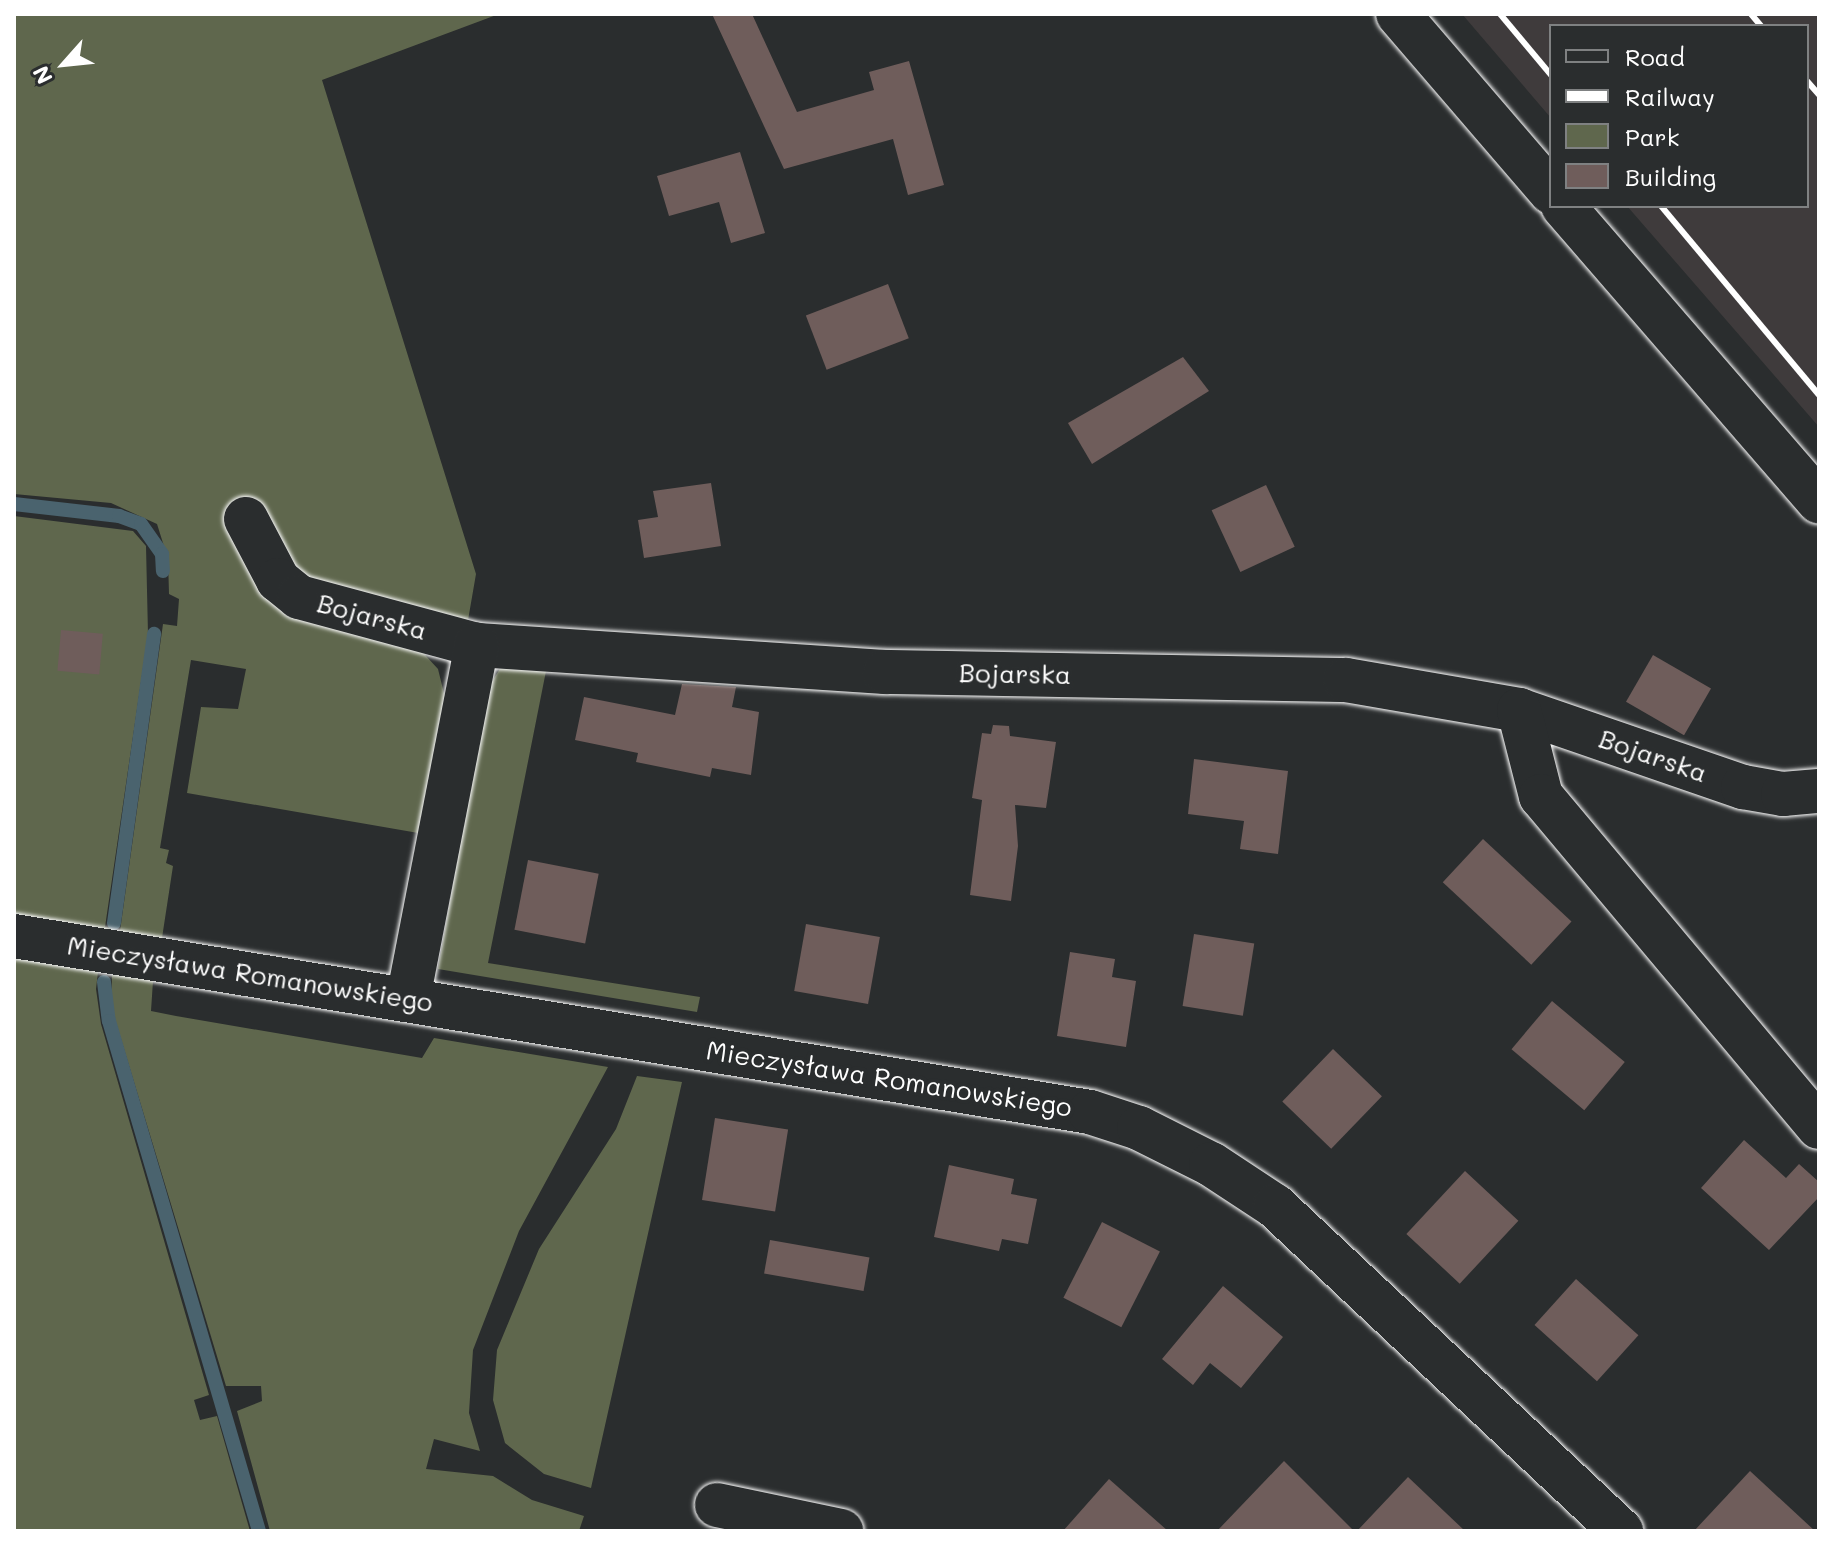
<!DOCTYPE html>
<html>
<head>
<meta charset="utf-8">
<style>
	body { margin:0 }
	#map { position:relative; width:1833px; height:1545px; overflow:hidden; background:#2a2d2e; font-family:Mali,sans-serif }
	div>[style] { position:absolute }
	.built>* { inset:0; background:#3f3b3c }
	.green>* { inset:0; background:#5f674d }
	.stream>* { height:14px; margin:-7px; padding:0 7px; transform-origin:7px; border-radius:7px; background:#4a636e }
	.building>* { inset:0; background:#6f5d5b; transform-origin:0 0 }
	.roads { filter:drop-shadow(0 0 2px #fff) drop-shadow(0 0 2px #fff) }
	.minor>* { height:44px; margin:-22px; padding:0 22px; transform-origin:22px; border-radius:22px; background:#2a2d2e }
	.rail>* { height:6px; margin:-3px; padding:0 3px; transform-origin:3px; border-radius:3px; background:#fff }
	span { translate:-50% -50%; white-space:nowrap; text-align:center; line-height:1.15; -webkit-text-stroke:8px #2a2d2e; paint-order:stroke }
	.street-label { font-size:26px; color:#fff }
	.frame { position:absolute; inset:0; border:16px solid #fff; pointer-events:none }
	.legend { position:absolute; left:1549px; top:24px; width:260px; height:184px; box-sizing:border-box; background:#2a2d2e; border:2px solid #7f8182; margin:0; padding:10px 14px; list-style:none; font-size:24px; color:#fff }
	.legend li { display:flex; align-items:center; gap:16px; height:40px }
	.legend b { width:40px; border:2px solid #7f8182 }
	.north { position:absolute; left:24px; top:24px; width:80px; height:80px; -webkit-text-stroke:6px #2a2d2e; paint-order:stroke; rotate:243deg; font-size:22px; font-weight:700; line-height:32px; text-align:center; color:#fff }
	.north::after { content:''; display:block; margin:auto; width:28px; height:36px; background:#fff; clip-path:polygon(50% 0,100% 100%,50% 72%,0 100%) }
</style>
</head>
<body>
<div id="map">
	<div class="built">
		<div style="clip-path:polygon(1462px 14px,1819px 14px,1819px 427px,1627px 206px,1807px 206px,1807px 26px,1551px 26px,1551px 118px)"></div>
	</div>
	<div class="green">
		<div style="clip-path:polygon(14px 14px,499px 14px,322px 80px,476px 574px,467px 626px,296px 580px,277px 557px,255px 505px,234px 513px,253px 570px,278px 599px,414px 643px,438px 669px,451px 722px,424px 834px,187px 793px,201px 707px,238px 709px,246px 669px,191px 660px,160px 848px,169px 850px,166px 863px,173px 866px,162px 938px,136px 942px,102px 938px,96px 989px,101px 1024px,209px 1395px,194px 1400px,200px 1420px,217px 1416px,250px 1531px,14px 1531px,14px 516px,133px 531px,146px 546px,148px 634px,105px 927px,120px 931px,163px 624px,177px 626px,179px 599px,169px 594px,168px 559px,157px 524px,111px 503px,14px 494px)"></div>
		<div style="clip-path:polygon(503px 664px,547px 666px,488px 963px,700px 997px,697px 1012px,438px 969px,488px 688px)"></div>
		<div style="clip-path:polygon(120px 973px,153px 981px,151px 1011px,176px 1016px,422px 1058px,434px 1038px,608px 1067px,519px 1231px,473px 1350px,469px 1413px,480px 1451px,434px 1439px,426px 1469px,493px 1476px,532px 1500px,584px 1516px,579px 1531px,270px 1531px,237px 1411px,262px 1401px,261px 1386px,226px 1386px,111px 1006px,112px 975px)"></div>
		<div style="clip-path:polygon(637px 1076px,682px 1082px,591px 1488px,544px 1474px,505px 1443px,493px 1400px,497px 1350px,539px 1249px,616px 1129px)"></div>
	</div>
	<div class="stream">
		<div style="left:14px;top:504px;width:106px;rotate:6.5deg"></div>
		<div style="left:119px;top:516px;width:23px;rotate:20deg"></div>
		<div style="left:141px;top:524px;width:37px;rotate:55deg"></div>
		<div style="left:162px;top:554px;width:17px;rotate:87deg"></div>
		<div style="left:114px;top:923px;width:292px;rotate:-82.1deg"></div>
		<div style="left:104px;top:982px;width:39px;rotate:83deg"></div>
		<div style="left:109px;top:1021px;width:532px;rotate:73.61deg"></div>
	</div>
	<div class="building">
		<div style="clip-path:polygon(712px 14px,752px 14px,797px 112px,874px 90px,869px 72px,909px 61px,944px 185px,908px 195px,893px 139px,784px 169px)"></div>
		<div style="clip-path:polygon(740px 152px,765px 233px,731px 243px,719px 202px,669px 216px,657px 176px)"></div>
		<div style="left:888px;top:284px;width:58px;height:88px;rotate:69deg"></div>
		<div style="clip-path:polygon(1183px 357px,1209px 391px,1092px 464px,1068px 423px)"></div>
		<div style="clip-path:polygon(711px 483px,721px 546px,644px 558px,638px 520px,658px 517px,653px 491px)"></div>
		<div style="left:1266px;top:485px;width:68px;height:60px;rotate:65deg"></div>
		<div style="left:61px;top:630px;width:42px;height:41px;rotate:5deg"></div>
		<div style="left:1653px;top:655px;width:67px;height:54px;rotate:30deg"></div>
		<div style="clip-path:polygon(682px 684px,736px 687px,732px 707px,759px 712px,751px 775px,712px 768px,710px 777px,636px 762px,638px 753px,575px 740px,584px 697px,675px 715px)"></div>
		<div style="clip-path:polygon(993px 725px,1009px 726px,1010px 736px,1056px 742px,1046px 808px,1015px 805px,1018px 846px,1011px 901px,970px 895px,982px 800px,972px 798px,982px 733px,991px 734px)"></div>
		<div style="clip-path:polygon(1194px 759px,1288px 771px,1278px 854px,1240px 849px,1244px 821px,1188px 814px)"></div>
		<div style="left:1483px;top:839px;width:121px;height:59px;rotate:43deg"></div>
		<div style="left:528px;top:860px;width:72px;height:71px;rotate:11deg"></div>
		<div style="left:806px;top:924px;width:75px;height:68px;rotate:10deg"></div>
		<div style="left:1194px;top:934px;width:61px;height:73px;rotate:9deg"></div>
		<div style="clip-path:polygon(1070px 952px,1115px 959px,1112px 977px,1136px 981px,1126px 1047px,1057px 1036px)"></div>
		<div style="left:1552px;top:1001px;width:95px;height:63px;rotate:40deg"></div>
		<div style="left:1333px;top:1049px;width:68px;height:73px;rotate:44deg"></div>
		<div style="left:715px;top:1118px;width:74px;height:83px;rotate:9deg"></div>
		<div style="clip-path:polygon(1744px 1140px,1786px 1178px,1799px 1164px,1819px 1182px,1819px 1197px,1769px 1250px,1701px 1188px)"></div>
		<div style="clip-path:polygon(949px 1165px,1014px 1179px,1011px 1194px,1037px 1199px,1028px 1244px,1002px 1239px,999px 1251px,934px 1237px)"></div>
		<div style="left:1465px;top:1171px;width:73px;height:86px;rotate:43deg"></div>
		<div style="left:1102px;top:1222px;width:65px;height:85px;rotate:27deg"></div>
		<div style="left:770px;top:1240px;width:101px;height:34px;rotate:10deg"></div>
		<div style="left:1576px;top:1279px;width:84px;height:62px;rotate:42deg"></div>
		<div style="clip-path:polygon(1223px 1286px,1283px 1337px,1241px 1388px,1210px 1363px,1193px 1385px,1162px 1359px)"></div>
		<div style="clip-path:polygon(1284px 1461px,1354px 1531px,1217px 1531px)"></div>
		<div style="clip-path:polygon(1750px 1471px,1815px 1531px,1694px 1531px)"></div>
		<div style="clip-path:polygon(1408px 1477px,1465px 1531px,1357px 1531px)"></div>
		<div style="clip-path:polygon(1109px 1479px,1168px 1531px,1063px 1531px)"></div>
	</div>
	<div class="roads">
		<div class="minor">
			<div style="left:1398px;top:14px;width:235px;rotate:49.3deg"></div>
			<div style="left:1563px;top:206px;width:391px;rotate:49.1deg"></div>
			<div style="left:246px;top:519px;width:69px;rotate:62.3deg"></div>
			<div style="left:278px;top:580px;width:27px;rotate:39deg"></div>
			<div style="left:299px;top:597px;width:184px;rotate:15.1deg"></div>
			<div style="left:477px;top:645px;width:409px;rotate:3.8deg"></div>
			<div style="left:885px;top:672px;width:461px;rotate:1deg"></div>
			<div style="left:1346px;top:680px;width:176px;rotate:9.8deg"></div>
			<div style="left:1519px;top:710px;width:237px;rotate:19deg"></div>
			<div style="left:1743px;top:787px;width:41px;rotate:9.9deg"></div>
			<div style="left:1783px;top:794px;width:36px;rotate:-5deg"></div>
			<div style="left:1519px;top:710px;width:89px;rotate:75.7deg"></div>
			<div style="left:1541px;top:796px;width:432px;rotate:50deg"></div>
			<div style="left:14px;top:936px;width:1090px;rotate:9.29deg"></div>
			<div style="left:1090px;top:1112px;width:52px;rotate:18.1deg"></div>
			<div style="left:1139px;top:1128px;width:80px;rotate:26.6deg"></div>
			<div style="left:1211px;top:1164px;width:77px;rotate:33.3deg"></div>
			<div style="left:1275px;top:1206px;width:475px;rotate:43.2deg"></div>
			<div style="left:408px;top:999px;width:361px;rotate:-79deg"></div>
			<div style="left:717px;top:1505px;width:127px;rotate:11.8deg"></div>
		</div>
	</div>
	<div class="rail">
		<div style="left:1500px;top:14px;width:80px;rotate:50.1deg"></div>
		<div style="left:1751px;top:14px;width:16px;rotate:50deg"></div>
		<div style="left:1807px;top:81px;width:18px;rotate:49deg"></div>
		<div style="left:1661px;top:206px;width:246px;rotate:50.1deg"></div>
	</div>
	<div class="street-label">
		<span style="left:372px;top:617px;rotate:15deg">Bojarska</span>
		<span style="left:1015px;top:674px;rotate:1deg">Bojarska</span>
		<span style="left:1653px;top:756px;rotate:19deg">Bojarska</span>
		<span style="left:250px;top:974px;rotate:9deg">Mieczysława Romanowskiego</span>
		<span style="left:889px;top:1079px;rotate:9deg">Mieczysława Romanowskiego</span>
	</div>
	<div class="frame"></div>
	<ul class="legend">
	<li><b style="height:10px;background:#2a2d2e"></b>Road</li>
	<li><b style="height:10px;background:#fff"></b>Railway</li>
	<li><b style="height:22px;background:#5f674d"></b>Park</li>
	<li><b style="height:22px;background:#6f5d5b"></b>Building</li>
	</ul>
	<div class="north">N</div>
</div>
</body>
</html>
